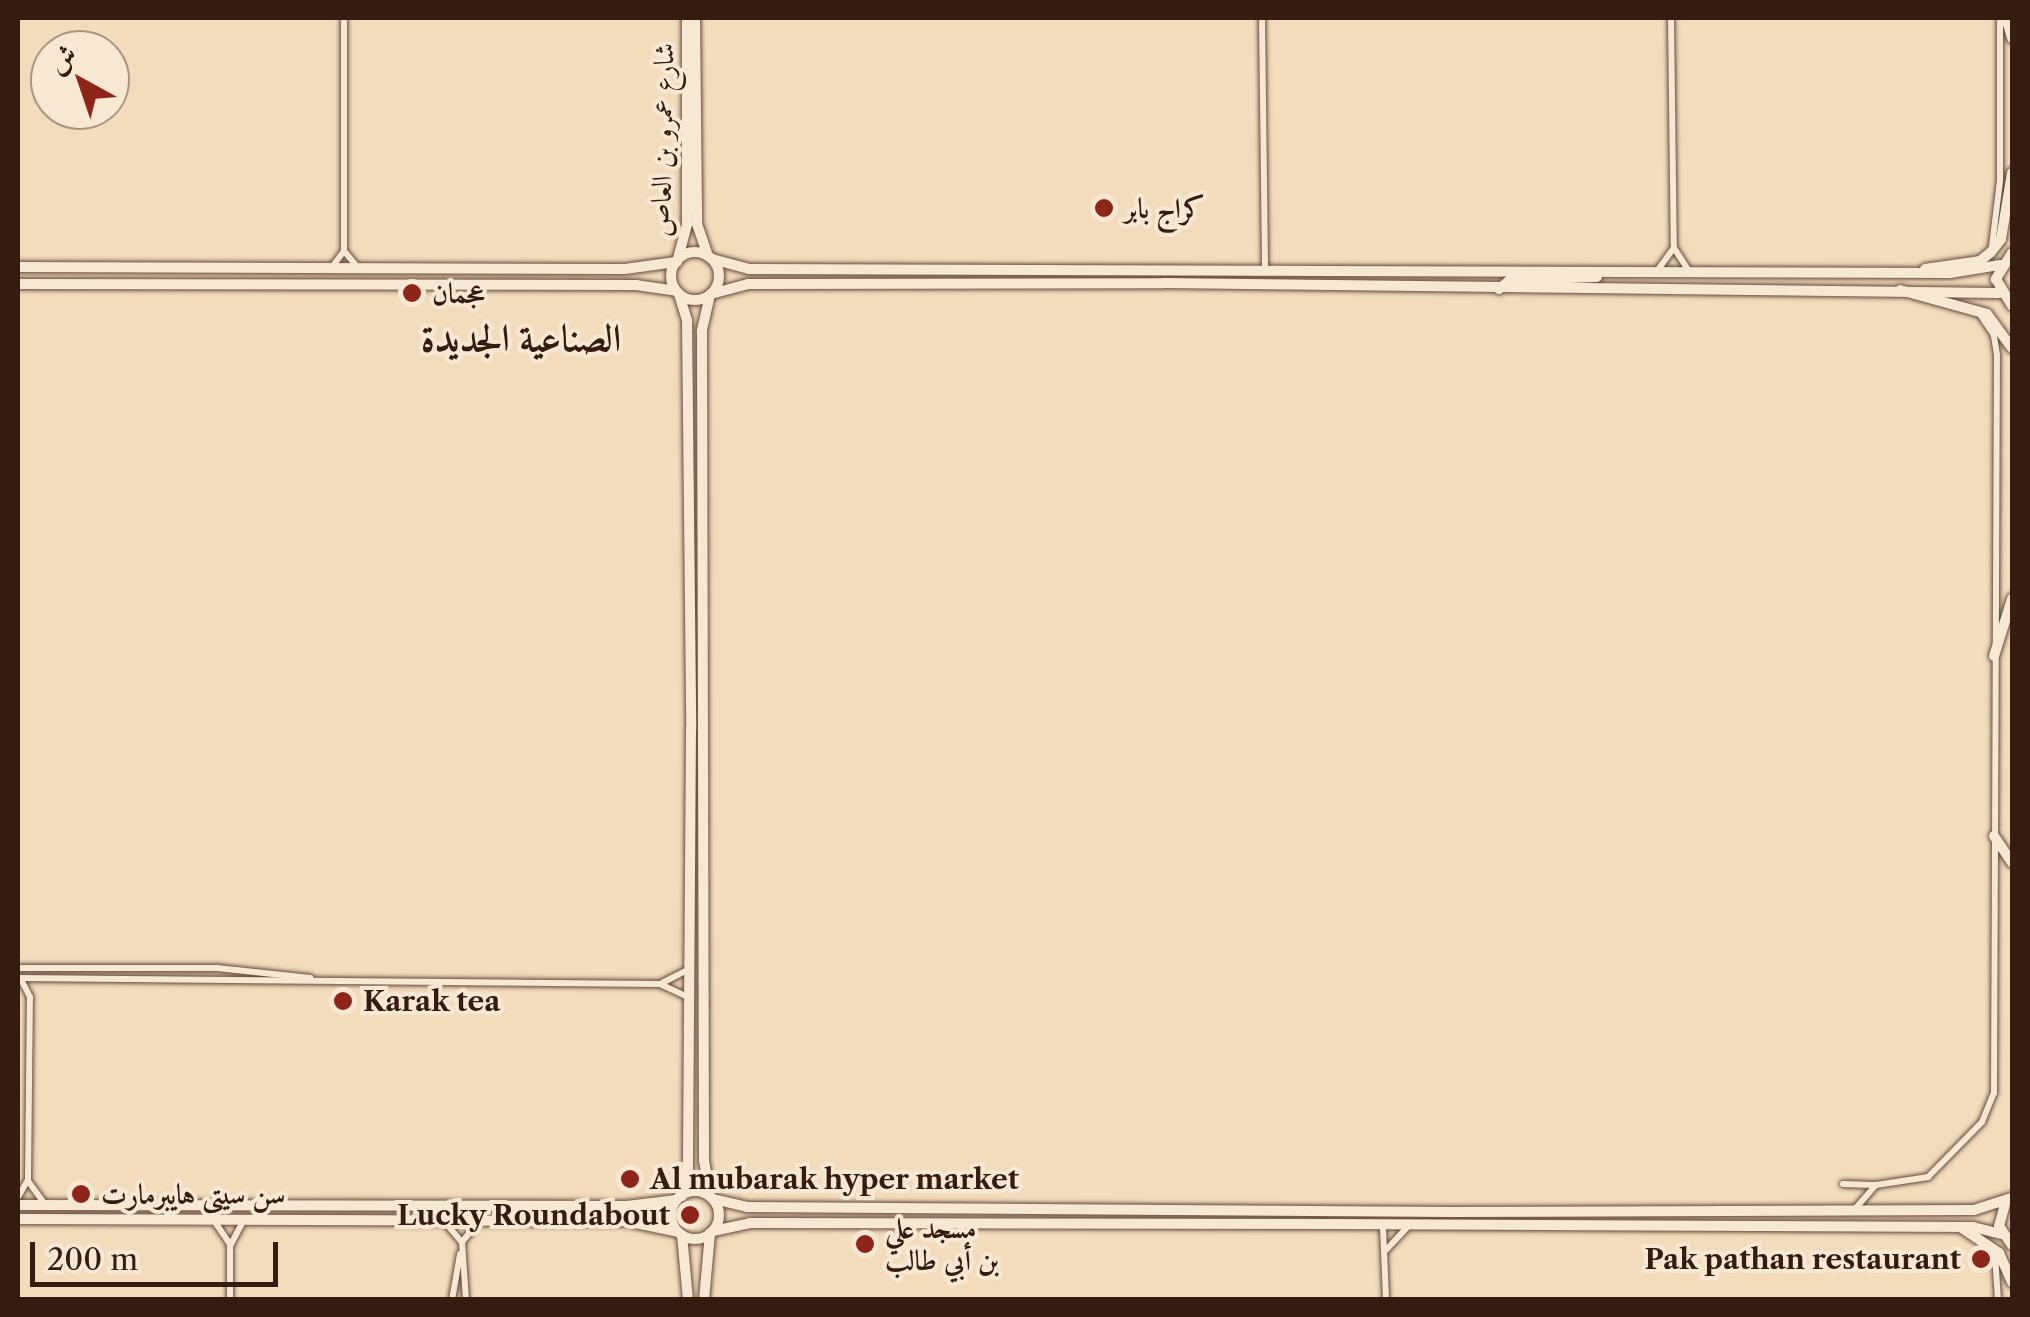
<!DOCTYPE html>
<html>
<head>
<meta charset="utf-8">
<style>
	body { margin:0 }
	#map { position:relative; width:2030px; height:1317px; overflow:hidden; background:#f2dcbc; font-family:"Libre Caslon Text",Amiri,serif }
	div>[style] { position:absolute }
	.roads { filter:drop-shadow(0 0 2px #654b3c) drop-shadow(0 0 2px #654b3c) }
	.street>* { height:6px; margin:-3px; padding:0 3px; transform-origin:3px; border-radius:3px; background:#f7e8d3 }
	.secondary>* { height:10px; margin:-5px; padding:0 5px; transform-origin:5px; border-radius:5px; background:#f7e8d3 }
	.secondary>.ring { margin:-5px; padding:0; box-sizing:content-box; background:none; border:10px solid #f7e8d3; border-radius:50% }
	.dots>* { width:28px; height:28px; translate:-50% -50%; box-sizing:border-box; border:5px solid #f7e8d3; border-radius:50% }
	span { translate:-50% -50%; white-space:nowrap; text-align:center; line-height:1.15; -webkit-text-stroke:8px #f7e8d3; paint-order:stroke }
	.street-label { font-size:28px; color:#361b11 }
	.poi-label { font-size:28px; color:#361b11; font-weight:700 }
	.left { translate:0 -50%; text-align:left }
	.right { translate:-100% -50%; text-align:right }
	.district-label { font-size:38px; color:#361b11; font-weight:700 }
	.frame { position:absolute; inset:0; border:20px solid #361b11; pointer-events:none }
	.north { position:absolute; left:30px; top:30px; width:100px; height:100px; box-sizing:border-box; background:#f7e8d3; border:2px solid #aa9685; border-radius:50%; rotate:320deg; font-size:28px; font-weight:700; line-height:40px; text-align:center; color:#361b11 }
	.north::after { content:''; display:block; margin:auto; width:35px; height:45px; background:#8f2418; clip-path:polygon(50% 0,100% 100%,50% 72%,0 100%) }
	.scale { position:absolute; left:30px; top:1242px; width:248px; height:45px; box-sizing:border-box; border:5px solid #361b11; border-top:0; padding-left:12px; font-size:30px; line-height:35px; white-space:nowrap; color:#361b11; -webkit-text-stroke:8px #f7e8d3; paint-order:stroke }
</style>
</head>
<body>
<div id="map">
	<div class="roads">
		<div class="street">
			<div style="left:1262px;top:18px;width:251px;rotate:89.3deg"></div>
			<div style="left:1671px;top:18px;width:230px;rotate:89.3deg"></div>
			<div style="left:1674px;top:248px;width:27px;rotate:57deg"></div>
			<div style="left:1992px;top:246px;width:65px;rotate:-83deg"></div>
			<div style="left:2000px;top:181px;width:163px;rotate:-90deg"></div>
			<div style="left:344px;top:251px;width:23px;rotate:50deg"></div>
			<div style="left:332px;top:267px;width:20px;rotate:-53deg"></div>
			<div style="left:344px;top:251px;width:233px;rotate:-90deg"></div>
			<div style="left:1657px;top:271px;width:27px;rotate:-54deg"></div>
			<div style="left:18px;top:968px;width:199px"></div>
			<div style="left:217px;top:968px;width:94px;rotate:6.1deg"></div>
			<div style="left:18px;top:978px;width:642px;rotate:0.54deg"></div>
			<div style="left:660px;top:984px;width:31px;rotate:25deg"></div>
			<div style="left:662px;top:983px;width:31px;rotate:-27deg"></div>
			<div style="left:28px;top:1181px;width:27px;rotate:54deg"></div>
			<div style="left:1843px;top:1184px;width:31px;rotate:2deg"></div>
			<div style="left:18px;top:1197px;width:20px;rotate:-60deg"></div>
			<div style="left:28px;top:1180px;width:183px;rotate:-89.4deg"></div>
			<div style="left:30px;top:997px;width:20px;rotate:-117deg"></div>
			<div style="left:1855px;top:1209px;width:32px;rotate:-49deg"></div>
			<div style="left:1876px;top:1185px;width:53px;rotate:-8.7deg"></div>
			<div style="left:1928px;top:1177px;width:77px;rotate:-45.5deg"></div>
			<div style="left:1982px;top:1122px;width:31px;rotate:-68deg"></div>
			<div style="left:1994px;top:1093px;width:738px;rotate:-89.77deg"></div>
			<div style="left:1997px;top:355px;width:20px;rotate:-99deg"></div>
			<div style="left:1994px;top:335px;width:25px;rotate:-124deg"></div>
			<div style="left:444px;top:1221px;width:26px;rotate:50deg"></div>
			<div style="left:215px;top:1222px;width:27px;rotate:56deg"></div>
			<div style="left:1383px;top:1227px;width:73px;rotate:87.6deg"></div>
			<div style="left:1386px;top:1250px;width:33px;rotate:-47deg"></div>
			<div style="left:1995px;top:1254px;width:46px;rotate:86.3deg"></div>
			<div style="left:230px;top:1300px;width:54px;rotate:-90deg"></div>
			<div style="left:230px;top:1246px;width:30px;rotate:-62deg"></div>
			<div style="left:452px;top:1300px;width:47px;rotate:-80.1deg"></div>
			<div style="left:466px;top:1300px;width:58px;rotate:-93.9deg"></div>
			<div style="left:462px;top:1242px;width:26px;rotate:-51deg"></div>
		</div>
		<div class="secondary">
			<div style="left:695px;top:18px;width:206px;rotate:89.4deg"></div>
			<div style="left:697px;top:224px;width:34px;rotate:71deg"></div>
			<div style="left:2006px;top:18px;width:21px;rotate:73deg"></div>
			<div class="ring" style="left:671px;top:252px;width:38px;height:38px"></div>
			<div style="left:2012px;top:253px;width:31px;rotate:122deg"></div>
			<div style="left:1996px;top:279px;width:31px;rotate:59deg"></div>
			<div style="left:712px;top:259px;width:39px;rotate:15deg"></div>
			<div style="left:750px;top:269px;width:1200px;rotate:0.19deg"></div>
			<div style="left:1950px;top:273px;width:51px;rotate:-9.1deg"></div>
			<div style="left:677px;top:262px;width:39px;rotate:-75deg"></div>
			<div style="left:687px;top:224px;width:206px;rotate:-90deg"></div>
			<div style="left:18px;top:267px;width:607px;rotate:0.19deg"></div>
			<div style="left:625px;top:269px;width:51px;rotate:-7.8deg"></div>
			<div style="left:1925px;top:269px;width:56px;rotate:-8.3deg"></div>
			<div style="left:1980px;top:261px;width:14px;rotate:-39deg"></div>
			<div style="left:1991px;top:252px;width:16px;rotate:-52deg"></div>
			<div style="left:2001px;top:239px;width:67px;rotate:-80.5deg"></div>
			<div style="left:18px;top:284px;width:618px;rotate:0.09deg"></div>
			<div style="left:636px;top:285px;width:41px;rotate:8.3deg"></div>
			<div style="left:1499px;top:289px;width:14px;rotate:-39deg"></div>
			<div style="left:1510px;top:280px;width:87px;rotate:-2deg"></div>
			<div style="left:1900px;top:290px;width:90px;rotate:15.4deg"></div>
			<div style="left:1987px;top:314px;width:42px;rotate:53.7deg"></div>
			<div style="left:679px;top:294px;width:28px;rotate:73deg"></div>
			<div style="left:687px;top:321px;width:408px;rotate:89.4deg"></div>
			<div style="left:691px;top:729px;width:440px;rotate:90.4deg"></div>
			<div style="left:688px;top:1169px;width:28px;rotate:103deg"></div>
			<div style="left:711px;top:294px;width:38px;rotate:-15deg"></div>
			<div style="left:748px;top:284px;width:416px;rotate:-0.1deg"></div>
			<div style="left:1164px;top:283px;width:835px;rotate:0.69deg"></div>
			<div style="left:710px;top:295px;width:37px;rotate:103deg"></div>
			<div style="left:702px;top:331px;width:829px;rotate:89.86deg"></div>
			<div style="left:704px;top:1160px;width:37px;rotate:81deg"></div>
			<div style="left:1994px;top:656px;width:60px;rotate:-72.5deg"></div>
			<div style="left:1994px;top:836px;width:32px;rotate:56deg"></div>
			<div class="ring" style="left:671px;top:1191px;width:38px;height:38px"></div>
			<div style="left:713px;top:1199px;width:35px;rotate:13deg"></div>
			<div style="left:747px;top:1207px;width:705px;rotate:0.41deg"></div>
			<div style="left:1452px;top:1212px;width:522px;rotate:-0.22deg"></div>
			<div style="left:1974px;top:1210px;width:40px;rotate:-18deg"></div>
			<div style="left:2005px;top:1204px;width:23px;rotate:105deg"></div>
			<div style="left:1999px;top:1226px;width:23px;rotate:56deg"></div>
			<div style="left:18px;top:1205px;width:609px;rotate:0.09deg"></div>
			<div style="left:627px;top:1206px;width:50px;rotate:-6.8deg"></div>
			<div style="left:18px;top:1219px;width:608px;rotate:0.19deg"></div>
			<div style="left:626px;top:1221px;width:53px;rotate:11.9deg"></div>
			<div style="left:1962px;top:1228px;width:45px;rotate:34deg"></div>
			<div style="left:1999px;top:1253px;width:32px;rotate:66deg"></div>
			<div style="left:713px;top:1231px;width:38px;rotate:-12deg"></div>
			<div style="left:750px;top:1223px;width:583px;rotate:0.1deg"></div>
			<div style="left:1333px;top:1224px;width:640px;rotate:0.27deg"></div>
			<div style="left:1973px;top:1227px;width:29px;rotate:14deg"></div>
			<div style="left:682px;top:1235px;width:65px;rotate:84.7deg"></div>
			<div style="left:704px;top:1300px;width:67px;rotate:-84.9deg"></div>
		</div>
	</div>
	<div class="dots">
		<div style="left:1104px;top:208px;background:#8f2418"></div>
		<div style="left:412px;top:293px;background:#8f2418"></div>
		<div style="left:343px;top:1001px;background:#8f2418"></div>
		<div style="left:630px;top:1179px;background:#8f2418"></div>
		<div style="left:81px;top:1194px;background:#8f2418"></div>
		<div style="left:690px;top:1215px;background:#8f2418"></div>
		<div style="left:865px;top:1244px;background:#8f2418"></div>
		<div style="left:1981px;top:1259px;background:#8f2418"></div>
	</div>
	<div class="street-label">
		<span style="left:662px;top:140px;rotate:-89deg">شارع عمرو بن العاص</span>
	</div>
	<div class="poi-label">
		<span class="left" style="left:1124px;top:208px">كراج بابر</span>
		<span class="left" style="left:432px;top:293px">عجمان</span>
		<span class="left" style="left:363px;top:1001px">Karak tea</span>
		<span class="left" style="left:650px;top:1179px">Al mubarak hyper market</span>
		<span class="left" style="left:101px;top:1194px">سن سیتی ہایبرمارت</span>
		<span class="right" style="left:670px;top:1215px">Lucky Roundabout</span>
		<span class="left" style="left:885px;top:1244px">مسجد علي<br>بن أبي طالب</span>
		<span class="right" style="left:1961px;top:1259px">Pak pathan restaurant</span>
	</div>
	<div class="district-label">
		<span style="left:521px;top:338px">الصناعية الجديدة</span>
	</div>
	<div class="frame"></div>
	<div class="north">ش</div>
	<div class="scale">200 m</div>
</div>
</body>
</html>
